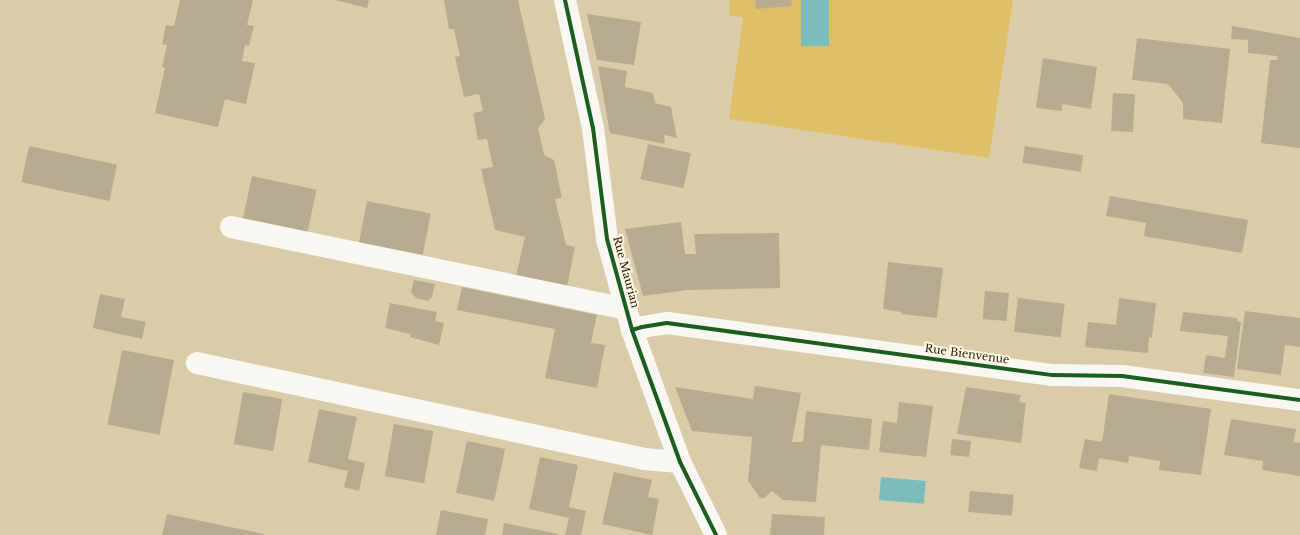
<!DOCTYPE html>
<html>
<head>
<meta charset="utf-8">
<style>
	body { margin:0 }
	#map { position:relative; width:1300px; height:535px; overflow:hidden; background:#dacca9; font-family:"Libre Baskerville",serif }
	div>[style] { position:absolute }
	.green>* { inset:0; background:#debf68 }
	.water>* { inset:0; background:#7bbdbd; transform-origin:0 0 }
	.building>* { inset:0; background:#b7ac90; transform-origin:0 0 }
	.minor>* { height:22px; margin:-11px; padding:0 11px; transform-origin:11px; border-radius:11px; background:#f9f7f2 }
	.cycleway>* { height:4px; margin:-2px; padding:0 2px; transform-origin:2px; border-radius:2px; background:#1b5e20 }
	span { translate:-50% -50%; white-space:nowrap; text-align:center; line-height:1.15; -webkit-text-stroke:4px #fff7e5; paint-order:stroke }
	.street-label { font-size:11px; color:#2b2107 }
</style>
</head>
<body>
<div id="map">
	<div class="green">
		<div style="clip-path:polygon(730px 0,1013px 0,989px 158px,729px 119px,743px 17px,729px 16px)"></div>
	</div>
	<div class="water">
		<div style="left:801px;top:0;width:28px;height:46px"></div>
		<div style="left:881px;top:477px;width:45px;height:23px;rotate:5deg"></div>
	</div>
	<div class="building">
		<div style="clip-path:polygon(180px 0,253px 0,247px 25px,254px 26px,249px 46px,245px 45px,242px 61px,255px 63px,246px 104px,225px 99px,218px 127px,155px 113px,165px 68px,162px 67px,167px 45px,162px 44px,166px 25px,174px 26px)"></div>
		<div style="clip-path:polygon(335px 0,369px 0,367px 8px)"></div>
		<div style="clip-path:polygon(444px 0,518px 0,545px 119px,538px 128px,544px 155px,554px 160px,562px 198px,555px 199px,566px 245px,575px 247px,566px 292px,515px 280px,525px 237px,495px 230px,481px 169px,493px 167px,487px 139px,478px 140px,473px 113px,483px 111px,479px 94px,464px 97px,455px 57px,460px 56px,454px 29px,449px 29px)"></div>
		<div style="clip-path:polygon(755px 0,791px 0,792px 6px,756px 9px)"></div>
		<div style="clip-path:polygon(587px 14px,641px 22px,634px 65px,597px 60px)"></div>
		<div style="clip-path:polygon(1232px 26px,1300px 38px,1300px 148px,1261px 143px,1270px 60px,1278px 60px,1277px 56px,1248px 53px,1248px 40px,1231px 39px)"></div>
		<div style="clip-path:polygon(1137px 38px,1230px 49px,1222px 123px,1183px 119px,1183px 103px,1168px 84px,1132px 80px)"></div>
		<div style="clip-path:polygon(1043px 58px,1097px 67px,1091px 109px,1062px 104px,1062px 111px,1036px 108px)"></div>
		<div style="clip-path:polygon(598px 66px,627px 71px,625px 87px,653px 93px,655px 103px,671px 107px,677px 138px,664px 135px,665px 144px,610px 133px)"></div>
		<div style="left:1113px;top:93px;width:22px;height:38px;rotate:3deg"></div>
		<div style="left:648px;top:144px;width:44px;height:36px;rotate:12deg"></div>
		<div style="left:29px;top:146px;width:90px;height:37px;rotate:12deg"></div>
		<div style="left:1025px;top:146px;width:59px;height:17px;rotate:9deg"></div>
		<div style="left:252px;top:176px;width:66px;height:44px;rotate:12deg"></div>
		<div style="clip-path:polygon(1110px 196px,1248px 220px,1242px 253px,1144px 236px,1146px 223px,1106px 216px)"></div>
		<div style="left:367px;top:201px;width:65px;height:42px;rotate:11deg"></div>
		<div style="clip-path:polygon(681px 222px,685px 254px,696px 254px,694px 234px,779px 233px,780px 288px,687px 290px,643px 296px,625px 229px)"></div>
		<div style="clip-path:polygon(888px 262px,943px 268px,937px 318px,901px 314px,901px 312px,883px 309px)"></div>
		<div style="clip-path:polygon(414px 280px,435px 284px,432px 297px,428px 301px,416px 298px,411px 292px)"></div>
		<div style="clip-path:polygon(462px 287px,597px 315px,591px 343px,605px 345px,597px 388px,545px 378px,555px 329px,457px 310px)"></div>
		<div style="left:985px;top:291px;width:24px;height:28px;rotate:5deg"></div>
		<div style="clip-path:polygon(100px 294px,125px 299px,121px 317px,146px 322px,142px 339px,93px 328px)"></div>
		<div style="left:1018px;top:298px;width:47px;height:34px;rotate:7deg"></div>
		<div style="clip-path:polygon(1119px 298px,1156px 303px,1152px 338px,1149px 337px,1148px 353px,1085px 347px,1088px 322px,1116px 325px)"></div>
		<div style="clip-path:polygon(390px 303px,437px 312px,435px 321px,444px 323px,439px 345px,410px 337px,410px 334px,385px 328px)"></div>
		<div style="clip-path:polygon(1245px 311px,1300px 318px,1300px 347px,1285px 345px,1281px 375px,1237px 369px)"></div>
		<div style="clip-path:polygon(1183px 312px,1237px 318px,1237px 321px,1241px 322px,1234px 377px,1203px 373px,1206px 355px,1225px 358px,1228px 336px,1180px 331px)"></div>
		<div style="left:122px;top:350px;width:53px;height:76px;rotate:11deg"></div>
		<div style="clip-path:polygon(755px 386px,801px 393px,792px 442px,803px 442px,806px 411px,872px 419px,869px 450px,821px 445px,816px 502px,783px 500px,772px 491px,764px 498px,760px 498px,748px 481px,752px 437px,692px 431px,675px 387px,753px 399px)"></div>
		<div style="clip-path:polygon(966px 387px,1021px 395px,1019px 402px,1026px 403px,1021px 443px,957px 434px)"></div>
		<div style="left:243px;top:392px;width:40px;height:53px;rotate:10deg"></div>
		<div style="clip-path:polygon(1109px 394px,1211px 409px,1201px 475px,1159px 470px,1160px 461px,1129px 456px,1128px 463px,1099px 458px,1097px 471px,1079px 468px,1085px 439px,1102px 442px)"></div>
		<div style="clip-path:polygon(899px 402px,933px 406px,926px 457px,879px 452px,883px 421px,897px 423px)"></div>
		<div style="clip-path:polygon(319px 409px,357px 417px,348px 459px,365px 463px,359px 491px,344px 487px,348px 471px,308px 462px)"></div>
		<div style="clip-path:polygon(1231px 419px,1296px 429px,1293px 442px,1300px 443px,1300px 476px,1262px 470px,1263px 461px,1224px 455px)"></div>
		<div style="left:394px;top:424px;width:40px;height:53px;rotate:10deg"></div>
		<div style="left:952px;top:439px;width:19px;height:16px;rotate:6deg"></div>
		<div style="left:467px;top:441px;width:39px;height:53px;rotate:12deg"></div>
		<div style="clip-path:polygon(540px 457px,578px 465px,569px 507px,586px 511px,581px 535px,565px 535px,569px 518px,529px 509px)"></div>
		<div style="clip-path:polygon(614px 472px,652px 480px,648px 497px,659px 499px,652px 535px,602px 524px)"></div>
		<div style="left:970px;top:491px;width:44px;height:21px;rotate:5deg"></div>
		<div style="clip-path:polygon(441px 510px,488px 519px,485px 535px,436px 535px)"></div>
		<div style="clip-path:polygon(167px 514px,264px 534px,264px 535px,162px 535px)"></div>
		<div style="clip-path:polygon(772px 514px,825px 517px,824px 535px,770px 535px)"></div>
		<div style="clip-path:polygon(504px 523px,558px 534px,558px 535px,502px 535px)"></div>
	</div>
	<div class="minor">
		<div style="left:565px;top:0;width:131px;rotate:77.7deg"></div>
		<div style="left:593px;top:128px;width:112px;rotate:82.8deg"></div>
		<div style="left:607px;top:239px;width:94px;rotate:74.6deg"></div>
		<div style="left:632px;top:330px;width:140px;rotate:70deg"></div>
		<div style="left:680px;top:462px;width:81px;rotate:63.7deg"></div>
		<div style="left:231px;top:227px;width:403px;rotate:11.7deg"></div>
		<div style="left:632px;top:330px;width:10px;rotate:-17deg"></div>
		<div style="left:642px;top:327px;width:25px;rotate:-9deg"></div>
		<div style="left:667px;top:323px;width:389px;rotate:7.7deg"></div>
		<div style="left:1053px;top:375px;width:69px;rotate:0.8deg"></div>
		<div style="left:1122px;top:376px;width:180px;rotate:7.7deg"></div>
		<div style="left:197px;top:363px;width:457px;rotate:12.1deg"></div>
		<div style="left:644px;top:459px;width:36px;rotate:5deg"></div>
	</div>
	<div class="cycleway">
		<div style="left:565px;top:0;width:131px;rotate:77.7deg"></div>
		<div style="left:593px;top:128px;width:112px;rotate:82.8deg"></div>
		<div style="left:607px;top:239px;width:94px;rotate:74.6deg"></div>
		<div style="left:632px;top:330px;width:140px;rotate:70deg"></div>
		<div style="left:680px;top:462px;width:81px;rotate:63.7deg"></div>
		<div style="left:632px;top:330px;width:10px;rotate:-17deg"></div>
		<div style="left:642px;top:327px;width:25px;rotate:-9deg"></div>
		<div style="left:667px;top:323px;width:389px;rotate:7.7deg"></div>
		<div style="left:1053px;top:375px;width:69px;rotate:0.8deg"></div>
		<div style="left:1122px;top:376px;width:180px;rotate:7.7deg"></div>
	</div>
	<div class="street-label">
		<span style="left:626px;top:272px;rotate:75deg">Rue Maurian</span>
		<span style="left:967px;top:354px;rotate:8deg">Rue Bienvenue</span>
	</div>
</div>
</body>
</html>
